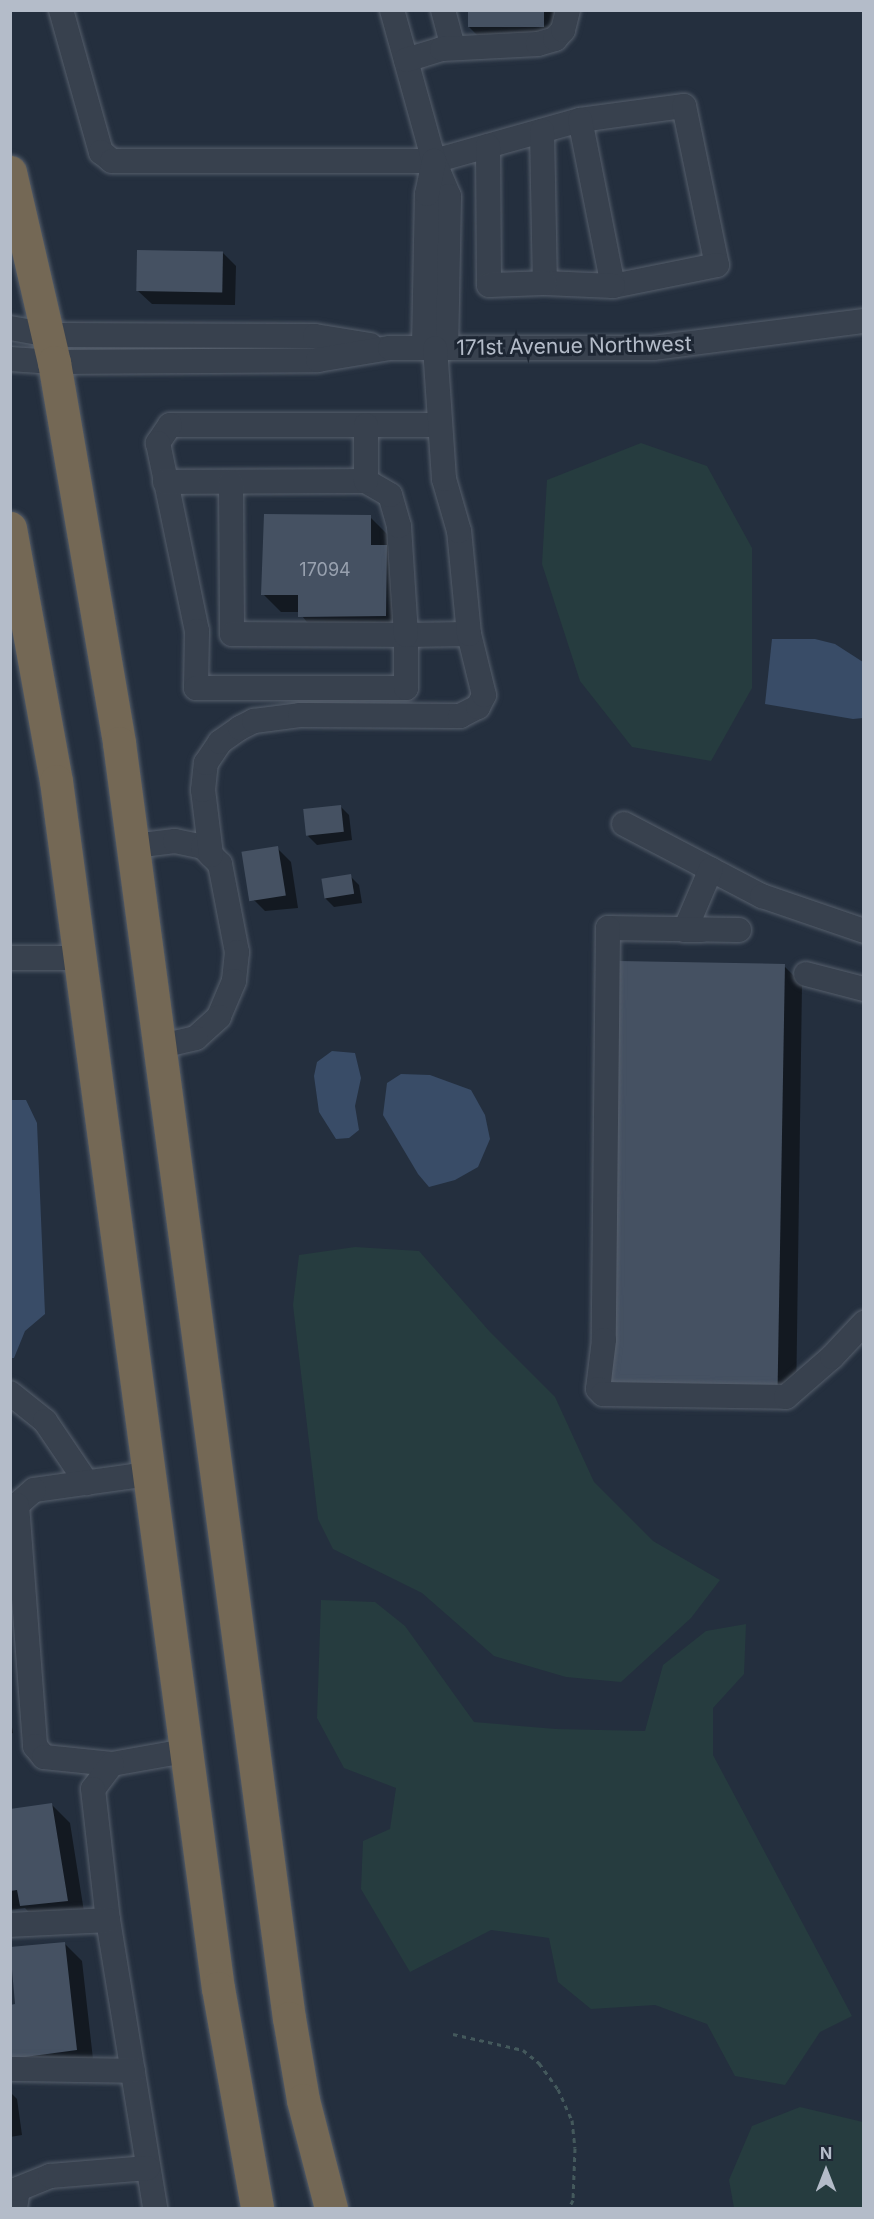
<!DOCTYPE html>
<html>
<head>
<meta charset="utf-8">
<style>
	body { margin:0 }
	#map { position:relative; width:874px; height:2219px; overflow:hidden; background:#242f3e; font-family:Inter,sans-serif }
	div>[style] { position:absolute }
	.green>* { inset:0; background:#263c3f }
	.water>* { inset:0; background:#394c67 }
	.shadow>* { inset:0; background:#0007 }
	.building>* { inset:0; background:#455162; transform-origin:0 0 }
	.path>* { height:3px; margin-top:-1.5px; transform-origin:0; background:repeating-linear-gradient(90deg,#44595c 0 4.5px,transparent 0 9px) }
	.roads { filter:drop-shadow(0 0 2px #565f6c) drop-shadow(0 0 2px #565f6c) }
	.minor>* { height:24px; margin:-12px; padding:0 12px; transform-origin:12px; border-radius:12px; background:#38414e }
	.highway>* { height:33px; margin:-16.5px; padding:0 16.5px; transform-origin:16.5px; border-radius:16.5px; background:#746855 }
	span { translate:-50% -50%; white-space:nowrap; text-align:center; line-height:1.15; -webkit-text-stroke:6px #1d2633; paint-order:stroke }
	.number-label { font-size:18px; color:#98a1af }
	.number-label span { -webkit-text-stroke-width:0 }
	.street-label { font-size:21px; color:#b4bcc9 }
	.frame { position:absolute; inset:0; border:12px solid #b4bcc9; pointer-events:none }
	.north { position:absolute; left:796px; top:2141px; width:60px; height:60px; -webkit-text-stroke:4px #1d2633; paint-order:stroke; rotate:0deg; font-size:16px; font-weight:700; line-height:24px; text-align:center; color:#b4bcc9 }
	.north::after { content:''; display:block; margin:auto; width:21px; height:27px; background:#b4bcc9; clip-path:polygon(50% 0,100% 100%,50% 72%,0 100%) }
</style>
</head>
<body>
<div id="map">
	<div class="green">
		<div style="clip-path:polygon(641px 443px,707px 466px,752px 548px,752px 688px,711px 761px,632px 747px,580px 681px,542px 564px,547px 480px)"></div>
		<div style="clip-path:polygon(355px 1247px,419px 1251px,490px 1332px,555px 1397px,594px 1482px,653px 1541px,720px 1580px,691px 1618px,621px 1682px,566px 1677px,494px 1656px,422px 1593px,333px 1549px,318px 1519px,293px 1305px,299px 1255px)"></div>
		<div style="clip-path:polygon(321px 1600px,375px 1602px,405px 1626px,474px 1722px,556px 1729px,645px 1731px,663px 1665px,706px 1631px,746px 1624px,744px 1674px,713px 1708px,713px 1755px,852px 2016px,820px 2032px,785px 2085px,735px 2076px,707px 2024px,655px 2005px,591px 2009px,558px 1982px,549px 1938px,491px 1930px,410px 1972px,361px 1889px,363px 1841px,390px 1829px,396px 1788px,344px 1768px,317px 1718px)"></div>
		<div style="clip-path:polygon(800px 2107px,863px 2122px,863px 2208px,734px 2208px,729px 2180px,752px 2126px)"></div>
	</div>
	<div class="water">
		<div style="clip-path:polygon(772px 639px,815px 639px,835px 644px,863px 662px,863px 718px,853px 719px,765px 704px)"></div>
		<div style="clip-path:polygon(332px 1051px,355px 1053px,361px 1078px,355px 1106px,359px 1130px,349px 1138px,336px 1139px,319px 1112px,314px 1076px,317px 1062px)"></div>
		<div style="clip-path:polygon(401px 1074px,430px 1075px,471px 1090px,485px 1115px,490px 1139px,478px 1167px,455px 1180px,429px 1187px,418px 1174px,383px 1115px,387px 1083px)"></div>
		<div style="clip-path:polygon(11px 1100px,26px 1100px,37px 1123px,45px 1314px,25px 1331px,14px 1358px,10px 1358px)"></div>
	</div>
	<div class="shadow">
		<div style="clip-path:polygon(469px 10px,562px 10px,562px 45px,487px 45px,469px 27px)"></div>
		<div style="clip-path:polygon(222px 252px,236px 266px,235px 305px,152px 304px,138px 291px)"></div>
		<div style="clip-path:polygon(370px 517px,388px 535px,388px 548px,405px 564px,404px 633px,317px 635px,299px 612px,281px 612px,263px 594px)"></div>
		<div style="clip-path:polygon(340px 806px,349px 815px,352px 840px,317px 845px,308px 836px)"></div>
		<div style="clip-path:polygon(277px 848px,291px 862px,298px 908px,265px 911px,251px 897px)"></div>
		<div style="clip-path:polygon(350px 876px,359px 885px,362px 903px,334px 907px,325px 898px)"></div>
		<div style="clip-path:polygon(784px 966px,802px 984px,796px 1405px,631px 1404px)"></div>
		<div style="clip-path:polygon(10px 1716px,13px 1733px,10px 1734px)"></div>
		<div style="clip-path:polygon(52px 1805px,70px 1823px,85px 1918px,39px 1923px,25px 1908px,10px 1910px,10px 1810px)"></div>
		<div style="clip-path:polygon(64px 1943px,82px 1961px,94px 2068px,10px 2079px,17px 2006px,10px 1949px)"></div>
		<div style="clip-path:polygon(10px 2092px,17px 2099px,22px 2135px,10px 2137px)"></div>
	</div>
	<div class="building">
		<div style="left:468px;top:10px;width:76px;height:17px"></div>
		<div style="left:137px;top:250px;width:86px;height:41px;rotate:1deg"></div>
		<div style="clip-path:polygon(264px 514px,371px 515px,371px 545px,387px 545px,386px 616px,298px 617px,298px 595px,261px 595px)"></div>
		<div style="left:341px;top:805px;width:27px;height:38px;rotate:84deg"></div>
		<div style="left:278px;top:846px;width:50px;height:37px;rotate:81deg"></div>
		<div style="left:351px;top:874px;width:20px;height:30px;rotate:81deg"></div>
		<div style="left:619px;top:961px;width:166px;height:425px;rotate:1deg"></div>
		<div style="clip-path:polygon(52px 1803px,68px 1901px,20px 1906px,17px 1890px,10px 1891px,10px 1809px)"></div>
		<div style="clip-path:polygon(65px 1942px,77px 2050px,10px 2059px,10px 2005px,15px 2004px,10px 1947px)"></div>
	</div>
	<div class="path">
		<div style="left:453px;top:2034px;width:72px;rotate:12.9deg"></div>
		<div style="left:523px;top:2050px;width:21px;rotate:39deg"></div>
		<div style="left:539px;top:2063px;width:32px;rotate:54deg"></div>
		<div style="left:558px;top:2089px;width:34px;rotate:66deg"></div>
		<div style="left:572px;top:2120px;width:28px;rotate:84deg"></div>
		<div style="left:575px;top:2148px;width:52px;rotate:92.2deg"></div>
		<div style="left:573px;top:2200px;width:9px;rotate:117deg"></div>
	</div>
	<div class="roads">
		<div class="minor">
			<div style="left:61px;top:10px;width:148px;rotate:74.3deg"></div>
			<div style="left:101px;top:152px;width:14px;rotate:39deg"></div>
			<div style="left:112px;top:161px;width:322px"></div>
			<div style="left:434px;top:161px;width:152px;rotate:-15.7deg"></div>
			<div style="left:580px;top:120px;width:105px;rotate:-7.7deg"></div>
			<div style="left:684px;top:106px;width:162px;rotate:78.3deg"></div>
			<div style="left:717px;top:265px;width:106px;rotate:168.6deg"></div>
			<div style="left:613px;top:286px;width:169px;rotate:-101.2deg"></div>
			<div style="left:392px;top:10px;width:157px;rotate:74.5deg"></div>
			<div style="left:434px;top:161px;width:38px;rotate:67deg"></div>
			<div style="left:449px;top:196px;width:152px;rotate:91.1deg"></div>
			<div style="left:443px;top:10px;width:39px;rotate:75deg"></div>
			<div style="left:406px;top:60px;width:38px;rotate:-17deg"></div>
			<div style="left:442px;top:49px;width:96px;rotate:-3deg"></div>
			<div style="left:538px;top:44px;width:18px;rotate:-16deg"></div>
			<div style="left:555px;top:39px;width:12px;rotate:-48deg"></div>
			<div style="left:563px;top:30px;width:21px;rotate:-76deg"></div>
			<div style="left:542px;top:131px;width:152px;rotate:88.9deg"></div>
			<div style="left:545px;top:283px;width:68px;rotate:2.5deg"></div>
			<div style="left:488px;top:146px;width:139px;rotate:89.6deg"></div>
			<div style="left:489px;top:285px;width:56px;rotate:-2deg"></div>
			<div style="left:10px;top:328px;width:39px;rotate:10deg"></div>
			<div style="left:48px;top:335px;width:267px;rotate:0.2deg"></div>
			<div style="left:315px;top:336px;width:56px;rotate:9.3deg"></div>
			<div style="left:424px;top:348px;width:154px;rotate:-88.9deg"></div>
			<div style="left:427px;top:194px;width:34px;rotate:-78deg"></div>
			<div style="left:10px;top:359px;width:44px;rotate:3.9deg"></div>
			<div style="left:54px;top:362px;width:264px;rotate:-0.4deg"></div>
			<div style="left:318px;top:360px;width:73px;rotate:-9.5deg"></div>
			<div style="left:390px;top:348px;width:263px"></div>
			<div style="left:653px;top:348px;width:213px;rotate:-7.3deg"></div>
			<div style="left:439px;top:425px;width:269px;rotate:180deg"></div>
			<div style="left:170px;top:425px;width:22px;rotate:124deg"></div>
			<div style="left:158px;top:443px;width:192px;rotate:78.3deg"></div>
			<div style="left:197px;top:631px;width:57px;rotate:91deg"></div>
			<div style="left:196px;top:688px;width:210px"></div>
			<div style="left:406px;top:688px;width:53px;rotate:-90deg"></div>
			<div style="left:406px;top:635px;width:63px;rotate:-0.9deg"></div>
			<div style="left:165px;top:482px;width:201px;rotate:-0.3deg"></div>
			<div style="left:231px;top:482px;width:152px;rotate:89.6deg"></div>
			<div style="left:232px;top:634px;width:174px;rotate:0.3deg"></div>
			<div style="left:406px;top:635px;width:109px;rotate:-93.7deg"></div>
			<div style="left:399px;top:526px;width:32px;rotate:-106deg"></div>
			<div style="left:390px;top:495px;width:28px;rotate:-150deg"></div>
			<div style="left:366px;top:481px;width:56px;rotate:-90deg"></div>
			<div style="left:624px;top:824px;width:156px;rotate:27.6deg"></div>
			<div style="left:762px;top:896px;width:108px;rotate:18.9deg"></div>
			<div style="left:134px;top:846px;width:41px;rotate:-7deg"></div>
			<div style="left:175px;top:841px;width:29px;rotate:12deg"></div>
			<div style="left:203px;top:847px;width:24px;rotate:45deg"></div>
			<div style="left:220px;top:864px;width:90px;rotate:79.1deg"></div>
			<div style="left:237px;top:952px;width:29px;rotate:96deg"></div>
			<div style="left:234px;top:981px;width:39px;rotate:113deg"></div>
			<div style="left:219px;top:1017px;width:31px;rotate:138deg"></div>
			<div style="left:196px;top:1038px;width:37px;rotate:167deg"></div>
			<div style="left:211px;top:855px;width:65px;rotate:-97deg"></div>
			<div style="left:203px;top:790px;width:27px;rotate:-84deg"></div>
			<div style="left:206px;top:763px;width:25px;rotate:-56deg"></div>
			<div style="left:220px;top:742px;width:24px;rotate:-35deg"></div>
			<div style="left:240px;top:728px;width:16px;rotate:-27deg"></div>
			<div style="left:254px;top:721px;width:46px;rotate:-7.4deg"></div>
			<div style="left:300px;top:715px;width:160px;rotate:0.4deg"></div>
			<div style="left:460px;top:716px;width:20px;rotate:-27deg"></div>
			<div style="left:478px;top:707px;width:13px;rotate:-63deg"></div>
			<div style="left:484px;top:695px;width:63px;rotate:-103.8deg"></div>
			<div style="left:469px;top:634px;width:103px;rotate:-95.5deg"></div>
			<div style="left:459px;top:531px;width:54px;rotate:-106.1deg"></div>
			<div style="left:444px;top:479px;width:131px;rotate:-93.9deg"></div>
			<div style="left:701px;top:930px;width:16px;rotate:180deg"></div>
			<div style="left:685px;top:930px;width:66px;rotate:-66.9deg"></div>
			<div style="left:739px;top:930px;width:131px;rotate:-179.1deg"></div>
			<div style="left:608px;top:928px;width:412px;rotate:90.6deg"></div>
			<div style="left:604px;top:1340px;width:49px;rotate:97deg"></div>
			<div style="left:598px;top:1389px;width:7px;rotate:45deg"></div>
			<div style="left:603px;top:1394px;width:183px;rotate:0.9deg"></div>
			<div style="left:786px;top:1397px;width:61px;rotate:-41deg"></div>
			<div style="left:832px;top:1357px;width:47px;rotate:-46.7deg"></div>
			<div style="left:10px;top:958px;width:71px"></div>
			<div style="left:806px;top:974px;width:60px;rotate:14.5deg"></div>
			<div style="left:10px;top:1393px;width:45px;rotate:38.7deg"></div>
			<div style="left:45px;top:1421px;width:75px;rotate:55.9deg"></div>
			<div style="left:148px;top:1474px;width:115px;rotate:172deg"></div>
			<div style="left:34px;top:1490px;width:23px;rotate:139deg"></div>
			<div style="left:17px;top:1505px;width:242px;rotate:85.7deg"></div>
			<div style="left:35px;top:1746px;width:14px;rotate:51deg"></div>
			<div style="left:44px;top:1757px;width:68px;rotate:5.9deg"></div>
			<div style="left:112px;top:1764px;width:74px;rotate:-10.1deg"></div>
			<div style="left:112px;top:1764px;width:31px;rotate:127deg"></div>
			<div style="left:93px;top:1789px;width:132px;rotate:83.5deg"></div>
			<div style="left:108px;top:1920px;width:292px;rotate:80.7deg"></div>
			<div style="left:10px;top:1925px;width:98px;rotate:-2.9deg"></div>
			<div style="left:10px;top:2069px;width:123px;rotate:0.9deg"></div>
			<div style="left:15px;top:2208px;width:19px;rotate:-81deg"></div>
			<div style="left:18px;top:2189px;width:35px;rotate:-22deg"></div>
			<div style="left:50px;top:2176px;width:98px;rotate:-4.7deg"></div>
		</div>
		<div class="highway">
			<div style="left:10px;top:172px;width:195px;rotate:77deg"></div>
			<div style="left:54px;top:362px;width:387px;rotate:80.3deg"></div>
			<div style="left:119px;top:743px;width:1286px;rotate:82.41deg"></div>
			<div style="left:289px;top:2018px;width:83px;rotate:80.3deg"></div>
			<div style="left:303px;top:2100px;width:112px;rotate:75.5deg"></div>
			<div style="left:10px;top:528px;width:257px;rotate:79.7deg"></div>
			<div style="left:56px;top:781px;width:1218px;rotate:82.36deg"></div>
			<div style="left:218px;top:1988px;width:223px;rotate:79.9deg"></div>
		</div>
	</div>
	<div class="number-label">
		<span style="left:325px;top:570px">17094</span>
	</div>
	<div class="street-label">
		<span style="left:574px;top:346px;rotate:-1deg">171st Avenue Northwest</span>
	</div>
	<div class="frame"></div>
	<div class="north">N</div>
</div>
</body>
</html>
